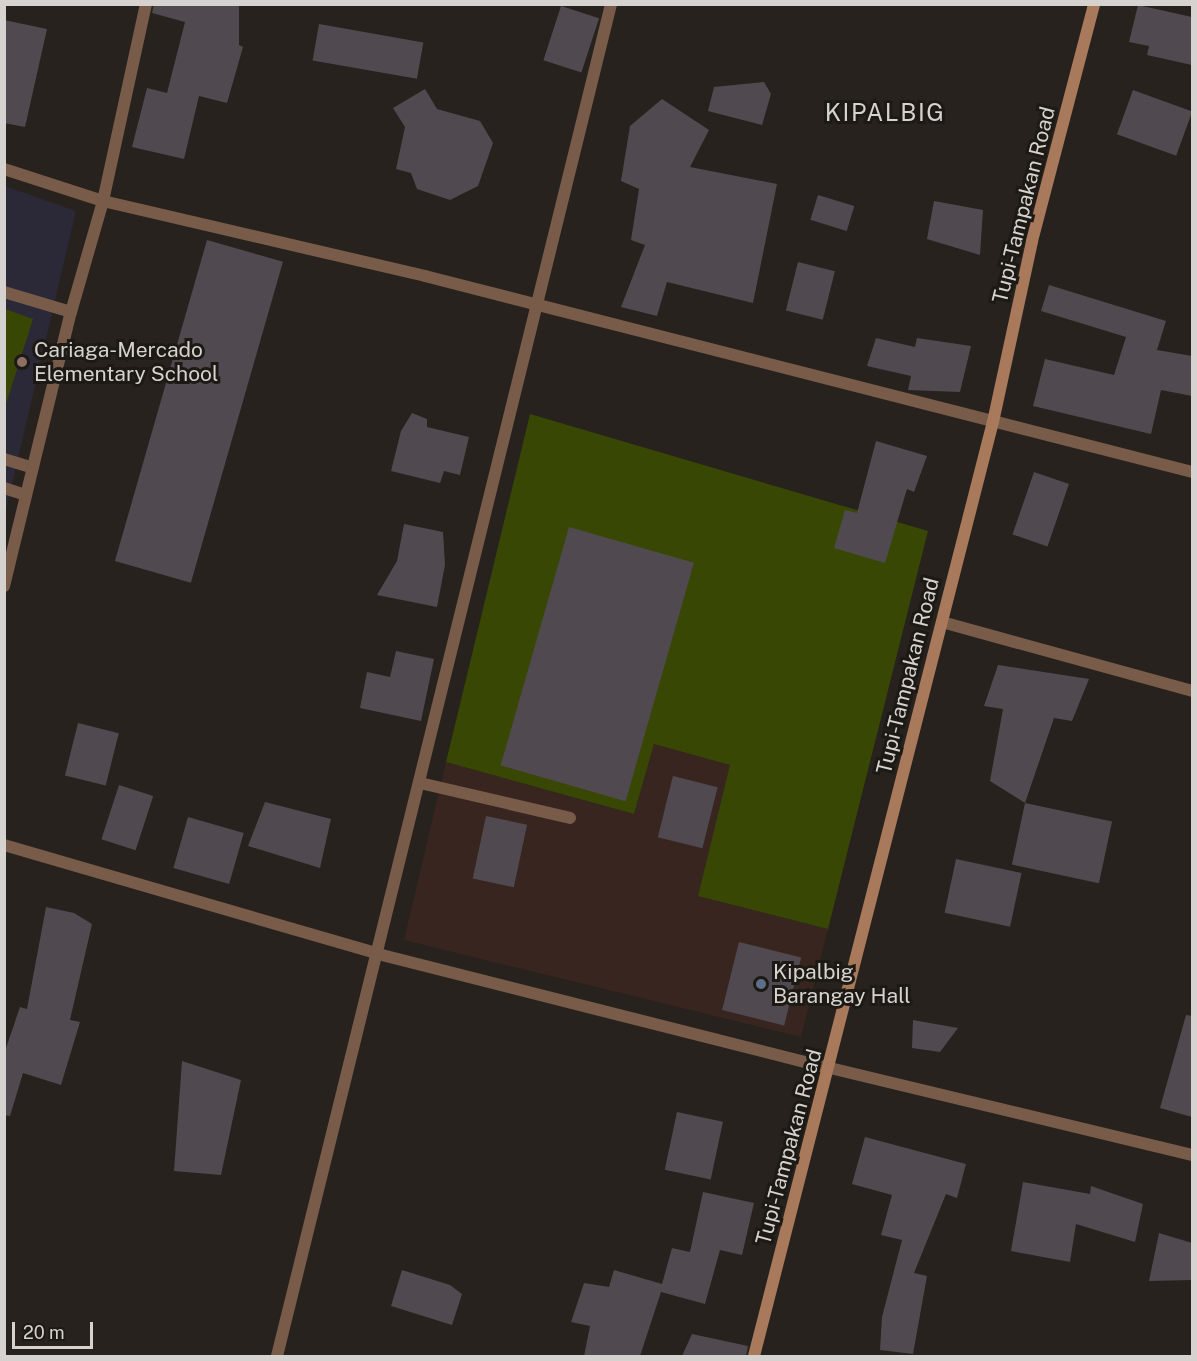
<!DOCTYPE html>
<html>
<head>
<meta charset="utf-8">
<style>
	body { margin:0 }
	#map { position:relative; width:1197px; height:1361px; overflow:hidden; background:#27221d; font-family:"Public Sans",sans-serif }
	div>[style] { position:absolute }
	.commercial>* { inset:0; background:#382520 }
	.education>* { inset:0; background:#2b2838 }
	.green>* { inset:0; background:#384704 }
	.building>* { inset:0; background:#504a50; transform-origin:0 0 }
	.service>* { height:12px; margin:-6px; padding:0 6px; transform-origin:6px; border-radius:6px; background:#785b48 }
	.minor>* { height:12px; margin:-6px; padding:0 6px; transform-origin:6px; border-radius:6px; background:#785b48 }
	.tertiary>* { height:12px; margin:-6px; padding:0 6px; transform-origin:6px; border-radius:6px; background:#785b48 }
	.secondary>* { height:12px; margin:-6px; padding:0 6px; transform-origin:6px; border-radius:6px; background:#a87a5b }
	.dots>* { width:16px; height:16px; translate:-50% -50%; box-sizing:border-box; border:3px solid #1d1914; border-radius:50% }
	span { translate:-50% -50%; white-space:nowrap; text-align:center; line-height:1.15; -webkit-text-stroke:6px #1d1914; paint-order:stroke }
	.street-label { font-size:21px; color:#d5d2cf }
	.poi-label { font-size:21px; color:#d5d2cf }
	.left { translate:0 -50%; text-align:left }
	.quarter-label { font-size:24px; color:#d5d2cf; letter-spacing:1.5px }
	.frame { position:absolute; inset:0; border:6px solid #d5d2cf; pointer-events:none }
	.scale { position:absolute; left:12px; top:1322px; width:81px; height:27px; box-sizing:border-box; border:3px solid #d5d2cf; border-top:0; padding-left:8px; font-size:18px; line-height:21px; white-space:nowrap; color:#d5d2cf; -webkit-text-stroke:4px #1d1914; paint-order:stroke }
</style>
</head>
<body>
<div id="map">
	<div class="commercial">
		<div style="clip-path:polygon(654px 744px,731px 765px,698px 896px,828px 929px,801px 1037px,404px 940px,446px 762px,634px 814px)"></div>
	</div>
	<div class="education">
		<div style="clip-path:polygon(5px 186px,76px 211px,5px 514px)"></div>
	</div>
	<div class="green">
		<div style="clip-path:polygon(5px 309px,33px 319px,5px 407px,4px 309px)"></div>
		<div style="clip-path:polygon(530px 414px,928px 531px,828px 929px,698px 896px,730px 765px,654px 744px,634px 814px,446px 762px)"></div>
	</div>
	<div class="building">
		<div style="clip-path:polygon(154px 4px,239px 4px,239px 45px,243px 47px,227px 103px,199px 96px,184px 159px,132px 147px,147px 88px,167px 93px,185px 22px,152px 13px)"></div>
		<div style="clip-path:polygon(1138px 5px,1192px 17px,1192px 65px,1147px 55px,1149px 46px,1129px 42px)"></div>
		<div style="left:561px;top:6px;width:40px;height:57px;rotate:18deg"></div>
		<div style="clip-path:polygon(4px 20px,47px 29px,25px 127px,4px 123px)"></div>
		<div style="left:319px;top:24px;width:106px;height:37px;rotate:10deg"></div>
		<div style="clip-path:polygon(764px 82px,771px 94px,762px 125px,708px 111px,714px 87px)"></div>
		<div style="clip-path:polygon(425px 89px,437px 109px,480px 121px,493px 143px,478px 186px,450px 200px,417px 189px,411px 173px,396px 169px,405px 127px,393px 108px)"></div>
		<div style="left:1133px;top:90px;width:63px;height:47px;rotate:20deg"></div>
		<div style="clip-path:polygon(662px 99px,709px 130px,690px 167px,777px 184px,753px 303px,667px 282px,657px 316px,621px 307px,645px 245px,631px 240px,639px 189px,621px 181px,630px 126px)"></div>
		<div style="left:818px;top:195px;width:38px;height:26px;rotate:17deg"></div>
		<div style="clip-path:polygon(934px 201px,983px 210px,980px 255px,927px 239px)"></div>
		<div style="left:207px;top:240px;width:79px;height:334px;rotate:16deg"></div>
		<div style="left:798px;top:262px;width:38px;height:50px;rotate:14deg"></div>
		<div style="clip-path:polygon(1049px 285px,1166px 321px,1157px 350px,1192px 356px,1192px 396px,1161px 390px,1151px 434px,1033px 406px,1045px 359px,1114px 375px,1126px 337px,1041px 311px)"></div>
		<div style="clip-path:polygon(876px 338px,915px 347px,917px 338px,971px 346px,960px 392px,908px 390px,911px 376px,867px 366px)"></div>
		<div style="clip-path:polygon(412px 413px,427px 419px,427px 427px,469px 437px,460px 475px,444px 471px,440px 483px,391px 471px,401px 431px)"></div>
		<div style="clip-path:polygon(876px 441px,927px 456px,914px 492px,907px 489px,885px 563px,834px 548px,845px 510px,857px 513px)"></div>
		<div style="left:1034px;top:472px;width:37px;height:66px;rotate:19deg"></div>
		<div style="clip-path:polygon(404px 524px,443px 532px,445px 565px,437px 607px,377px 595px,397px 561px)"></div>
		<div style="left:569px;top:527px;width:130px;height:248px;rotate:16deg"></div>
		<div style="clip-path:polygon(396px 651px,434px 659px,421px 721px,360px 708px,367px 672px,390px 677px)"></div>
		<div style="clip-path:polygon(998px 665px,1089px 679px,1072px 721px,1054px 718px,1025px 803px,990px 781px,1003px 709px,984px 706px)"></div>
		<div style="left:78px;top:723px;width:42px;height:54px;rotate:14deg"></div>
		<div style="left:673px;top:776px;width:46px;height:63px;rotate:14deg"></div>
		<div style="left:119px;top:785px;width:36px;height:57px;rotate:18deg"></div>
		<div style="clip-path:polygon(265px 802px,331px 819px,320px 868px,248px 846px)"></div>
		<div style="left:1025px;top:803px;width:89px;height:63px;rotate:12deg"></div>
		<div style="left:486px;top:816px;width:42px;height:64px;rotate:12deg"></div>
		<div style="left:188px;top:817px;width:58px;height:53px;rotate:16deg"></div>
		<div style="left:956px;top:859px;width:67px;height:55px;rotate:12deg"></div>
		<div style="clip-path:polygon(46px 907px,74px 913px,92px 924px,70px 1020px,80px 1022px,61px 1085px,23px 1073px,10px 1116px,4px 1115px,4px 1054px,20px 1007px,27px 1009px)"></div>
		<div style="left:739px;top:942px;width:64px;height:70px;rotate:14deg"></div>
		<div style="clip-path:polygon(1186px 1015px,1192px 1016px,1192px 1117px,1160px 1108px)"></div>
		<div style="clip-path:polygon(913px 1020px,958px 1028px,940px 1052px,912px 1048px)"></div>
		<div style="clip-path:polygon(182px 1061px,241px 1080px,221px 1175px,174px 1171px)"></div>
		<div style="left:677px;top:1112px;width:47px;height:59px;rotate:12deg"></div>
		<div style="clip-path:polygon(865px 1137px,966px 1164px,957px 1198px,946px 1194px,914px 1273px,927px 1276px,913px 1354px,880px 1350px,882px 1317px,902px 1240px,881px 1235px,892px 1195px,852px 1184px)"></div>
		<div style="clip-path:polygon(1023px 1182px,1090px 1194px,1091px 1186px,1143px 1204px,1135px 1242px,1076px 1224px,1070px 1262px,1011px 1251px)"></div>
		<div style="clip-path:polygon(703px 1192px,754px 1203px,742px 1255px,720px 1250px,705px 1304px,661px 1292px,640px 1356px,584px 1356px,590px 1326px,571px 1322px,584px 1283px,609px 1287px,614px 1270px,662px 1284px,672px 1248px,690px 1252px)"></div>
		<div style="clip-path:polygon(1159px 1233px,1192px 1243px,1192px 1280px,1149px 1281px)"></div>
		<div style="clip-path:polygon(402px 1270px,450px 1285px,462px 1294px,452px 1325px,391px 1306px)"></div>
		<div style="clip-path:polygon(692px 1334px,748px 1346px,746px 1356px,682px 1356px)"></div>
	</div>
	<div class="service">
		<div style="left:420px;top:783px;width:154px;rotate:13.1deg"></div>
	</div>
	<div class="minor">
		<div style="left:4px;top:169px;width:104px;rotate:17.9deg"></div>
		<div style="left:103px;top:201px;width:331px;rotate:13.1deg"></div>
		<div style="left:425px;top:276px;width:792px;rotate:14.33deg"></div>
		<div style="left:4px;top:292px;width:70px;rotate:16.6deg"></div>
		<div style="left:4px;top:459px;width:30px;rotate:17deg"></div>
		<div style="left:4px;top:488px;width:23px;rotate:18deg"></div>
		<div style="left:4px;top:586px;width:282px;rotate:-76.3deg"></div>
		<div style="left:71px;top:312px;width:116px;rotate:-73.9deg"></div>
		<div style="left:103px;top:201px;width:202px;rotate:-77.7deg"></div>
		<div style="left:942px;top:622px;width:259px;rotate:15.4deg"></div>
		<div style="left:4px;top:845px;width:390px;rotate:16.2deg"></div>
		<div style="left:378px;top:954px;width:466px;rotate:14.2deg"></div>
		<div style="left:277px;top:1356px;width:1393px;rotate:-76.12deg"></div>
	</div>
	<div class="tertiary">
		<div style="left:830px;top:1068px;width:372px;rotate:13.5deg"></div>
	</div>
	<div class="secondary">
		<div style="left:754px;top:1356px;width:964px;rotate:-75.65deg"></div>
		<div style="left:993px;top:422px;width:185px;rotate:-77.8deg"></div>
		<div style="left:1032px;top:241px;width:245px;rotate:-75.3deg"></div>
	</div>
	<div class="dots">
		<div style="left:22px;top:362px;background:#8d6e63"></div>
		<div style="left:761px;top:984px;background:#5c6f8a"></div>
	</div>
	<div class="street-label">
		<span style="left:1024px;top:205px;rotate:-76deg">Tupi-Tampakan Road</span>
		<span style="left:908px;top:676px;rotate:-76deg">Tupi-Tampakan Road</span>
		<span style="left:789px;top:1147px;rotate:-75deg">Tupi-Tampakan Road</span>
	</div>
	<div class="poi-label">
		<span class="left" style="left:34px;top:362px">Cariaga-Mercado<br>Elementary School</span>
		<span class="left" style="left:773px;top:984px">Kipalbig<br>Barangay Hall</span>
	</div>
	<div class="quarter-label">
		<span style="left:885px;top:113px">KIPALBIG</span>
	</div>
	<div class="frame"></div>
	<div class="scale">20 m</div>
</div>
</body>
</html>
